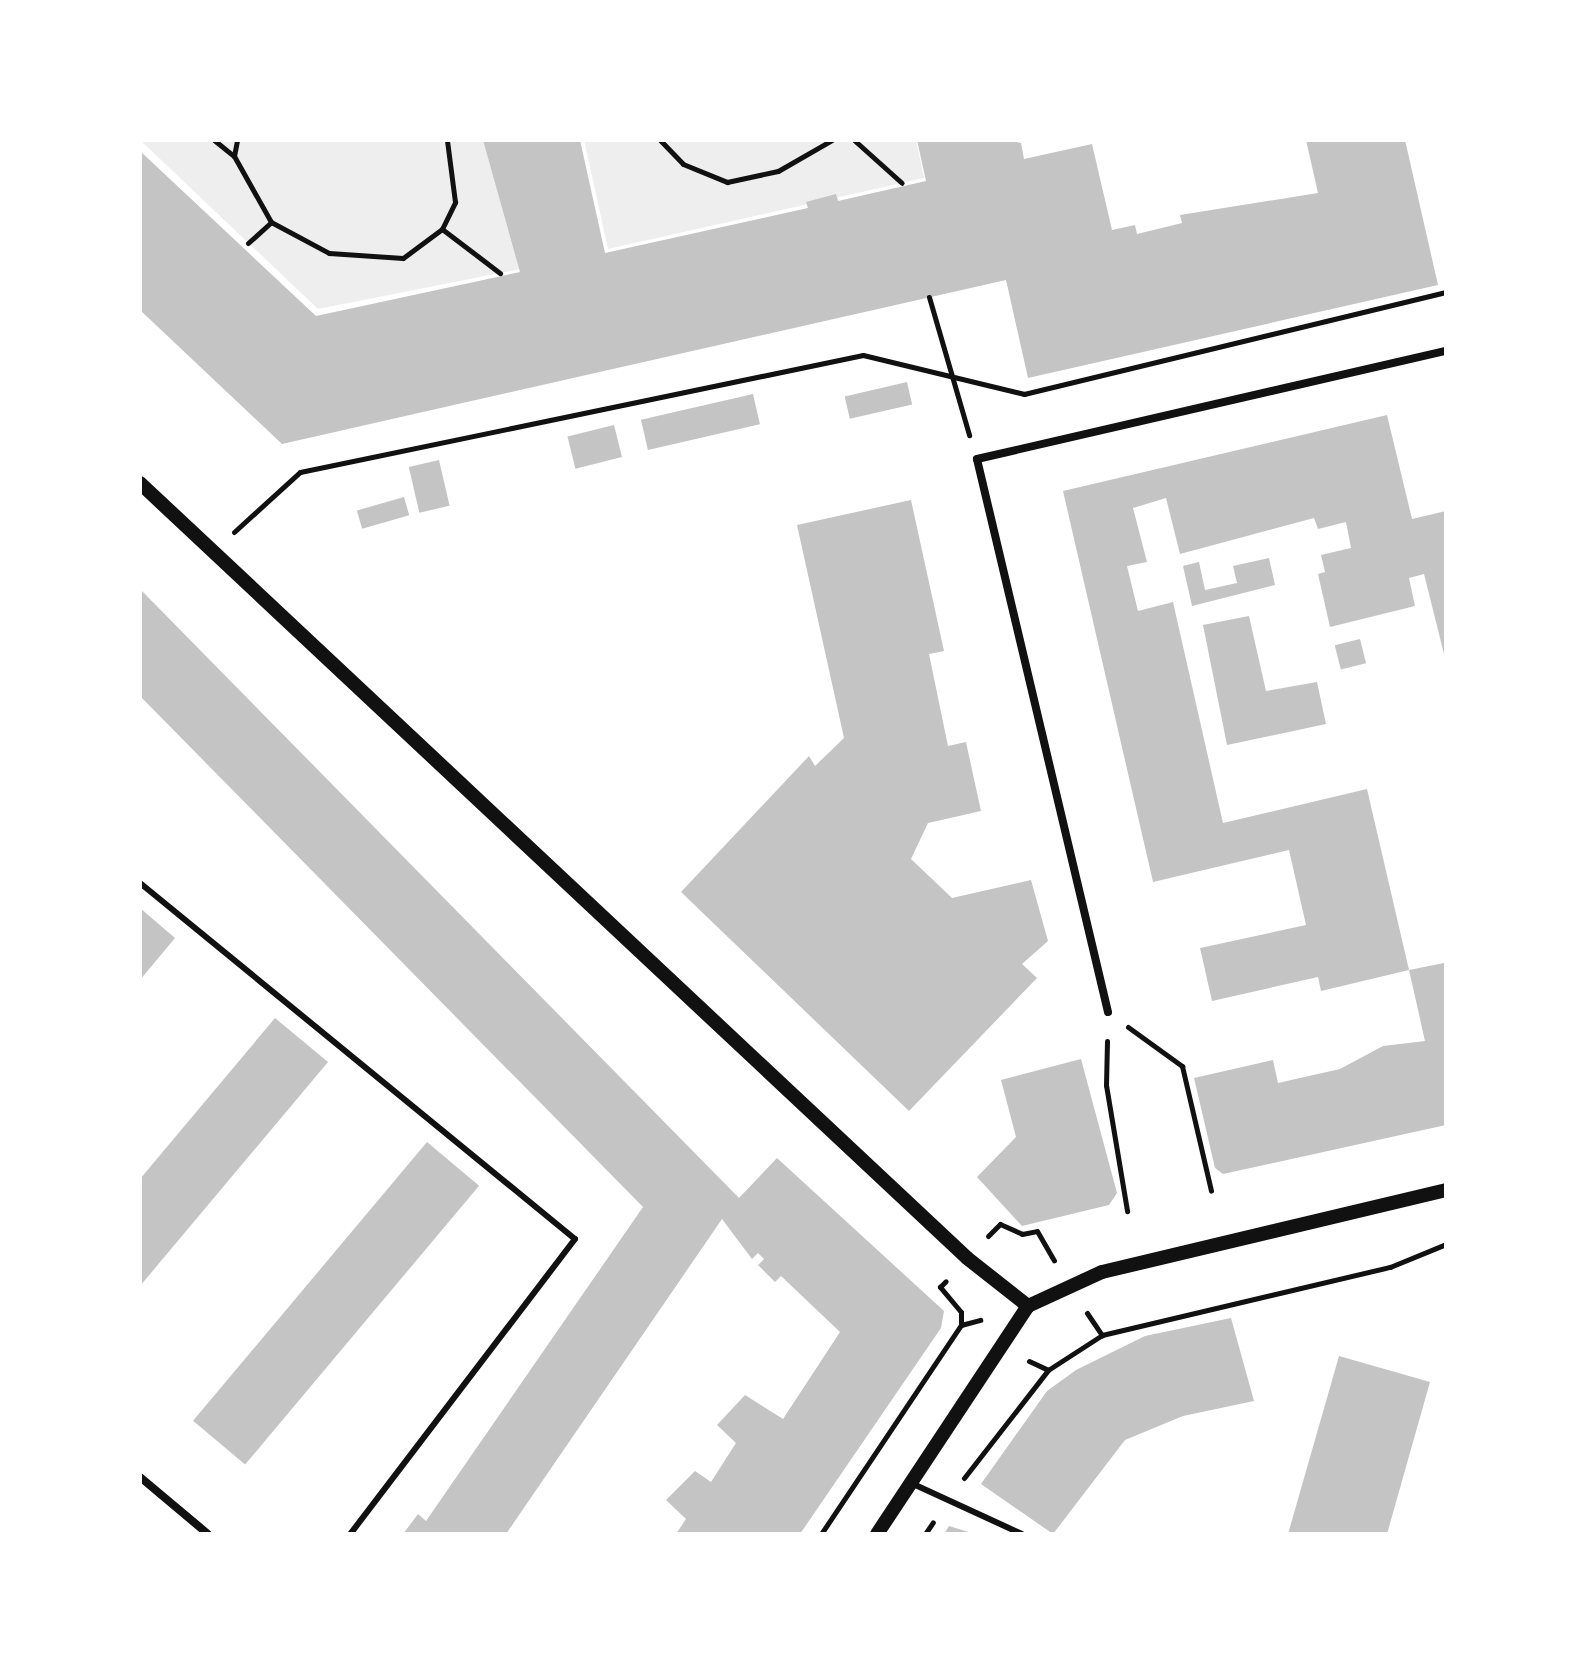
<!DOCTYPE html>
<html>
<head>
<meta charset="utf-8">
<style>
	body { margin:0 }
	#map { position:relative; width:1586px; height:1674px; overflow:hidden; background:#fff; font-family:"Source Serif 4",serif }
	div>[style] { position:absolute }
	.green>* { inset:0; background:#eee }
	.building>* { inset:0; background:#c4c4c4; transform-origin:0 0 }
	.path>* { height:5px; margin:-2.5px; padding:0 2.5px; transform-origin:2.5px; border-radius:2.5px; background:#111 }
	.service>* { height:6px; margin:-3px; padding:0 3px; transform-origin:3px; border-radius:3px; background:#111 }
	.minor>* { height:8px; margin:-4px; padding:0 4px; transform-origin:4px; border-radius:4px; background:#111 }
	.tertiary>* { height:14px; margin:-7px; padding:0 7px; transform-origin:7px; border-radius:7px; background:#111 }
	span { translate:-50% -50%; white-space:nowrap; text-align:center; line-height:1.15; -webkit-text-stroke:6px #fff; paint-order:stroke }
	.frame { position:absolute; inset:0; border:142px solid #fff; pointer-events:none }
</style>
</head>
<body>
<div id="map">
	<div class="green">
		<div style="clip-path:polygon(140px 140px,489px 140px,520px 269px,318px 309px)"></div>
		<div style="clip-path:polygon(584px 140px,916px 140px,924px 178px,608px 249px)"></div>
	</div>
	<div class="building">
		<div style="clip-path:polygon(483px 140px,580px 140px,605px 253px,808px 208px,806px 202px,836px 194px,838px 201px,926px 181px,917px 140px,1007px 140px,1021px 143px,1024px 159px,1092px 144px,1112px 230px,1135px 225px,1137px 234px,1182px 223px,1180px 215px,1318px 193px,1306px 140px,1405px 140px,1438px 285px,1028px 378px,1006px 280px,282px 444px,140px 310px,140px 151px,316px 316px,520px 272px)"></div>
		<div style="left:907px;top:382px;width:23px;height:64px;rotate:77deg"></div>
		<div style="left:753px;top:394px;width:31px;height:115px;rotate:77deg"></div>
		<div style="clip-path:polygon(1387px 415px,1412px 519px,1446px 511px,1446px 662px,1424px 574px,1409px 578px,1415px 606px,1330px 627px,1318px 574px,1325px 572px,1321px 555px,1351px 548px,1346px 522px,1318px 529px,1314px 518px,1180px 554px,1166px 498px,1133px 508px,1147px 562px,1127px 566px,1138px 611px,1173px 602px,1223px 823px,1367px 789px,1409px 970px,1321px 991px,1318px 977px,1212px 1001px,1200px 948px,1306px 925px,1289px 850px,1153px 882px,1063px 491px)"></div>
		<div style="left:614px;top:425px;width:33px;height:48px;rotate:76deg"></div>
		<div style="left:439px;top:460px;width:47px;height:31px;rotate:77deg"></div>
		<div style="left:404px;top:497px;width:19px;height:49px;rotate:74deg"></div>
		<div style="clip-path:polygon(911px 500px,944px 651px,929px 654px,948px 746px,966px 742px,981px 811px,928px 823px,911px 859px,952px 898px,1031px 880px,1048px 941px,1022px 964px,1037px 978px,909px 1111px,681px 892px,809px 756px,815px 766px,844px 738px,797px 525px)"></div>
		<div style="clip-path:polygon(1269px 558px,1275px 585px,1192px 606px,1183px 566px,1199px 562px,1205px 590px,1237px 583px,1233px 566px)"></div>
		<div style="clip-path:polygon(140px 589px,739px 1198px,777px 1158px,944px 1311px,941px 1328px,800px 1534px,676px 1534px,686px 1519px,666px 1500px,695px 1471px,711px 1482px,736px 1443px,717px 1425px,745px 1395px,783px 1419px,840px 1332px,781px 1276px,775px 1282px,758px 1265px,764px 1259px,758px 1253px,752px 1259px,722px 1219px,506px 1534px,403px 1534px,418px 1514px,426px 1521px,643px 1207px,140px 696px)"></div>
		<div style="clip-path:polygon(1249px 616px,1266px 691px,1317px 682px,1326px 724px,1227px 745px,1203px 625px)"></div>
		<div style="left:1360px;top:639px;width:25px;height:26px;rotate:76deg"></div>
		<div style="clip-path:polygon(140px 908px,175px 938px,140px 980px)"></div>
		<div style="clip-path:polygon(1444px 963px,1446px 1125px,1223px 1174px,1215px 1168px,1194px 1078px,1273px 1060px,1278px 1083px,1340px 1069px,1383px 1046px,1425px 1041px,1409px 970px)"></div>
		<div style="clip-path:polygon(275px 1018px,328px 1062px,140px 1286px,140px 1179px)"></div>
		<div style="clip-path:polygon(1081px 1059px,1117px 1193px,1109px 1205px,1022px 1226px,977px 1177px,1016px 1137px,1001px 1080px)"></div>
		<div style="left:427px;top:1142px;width:68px;height:364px;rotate:40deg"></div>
		<div style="clip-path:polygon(1231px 1318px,1254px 1401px,1183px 1416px,1125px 1440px,1053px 1534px,981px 1484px,1047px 1391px,1076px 1370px,1145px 1336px)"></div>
		<div style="clip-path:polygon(1339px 1356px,1430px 1382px,1387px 1534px,1288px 1534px)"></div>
		<div style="clip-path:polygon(949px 1526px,972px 1533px,972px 1534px,944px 1534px)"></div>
	</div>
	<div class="path">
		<div style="left:214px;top:140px;width:26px;rotate:39deg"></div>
		<div style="left:234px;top:156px;width:76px;rotate:60.7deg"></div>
		<div style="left:271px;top:222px;width:66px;rotate:28.1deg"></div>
		<div style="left:329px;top:253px;width:74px;rotate:3.9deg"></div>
		<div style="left:403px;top:258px;width:49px;rotate:-36.6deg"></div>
		<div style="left:442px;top:229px;width:30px;rotate:-64deg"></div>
		<div style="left:455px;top:202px;width:63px;rotate:-97.4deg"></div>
		<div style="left:660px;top:140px;width:33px;rotate:46deg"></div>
		<div style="left:683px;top:164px;width:48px;rotate:22.2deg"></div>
		<div style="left:727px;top:182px;width:52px;rotate:-12.2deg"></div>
		<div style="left:778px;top:171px;width:62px;rotate:-29.9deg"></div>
		<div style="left:854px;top:140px;width:64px;rotate:41.9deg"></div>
		<div style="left:234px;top:156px;width:16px;rotate:-79deg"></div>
		<div style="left:442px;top:229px;width:73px;rotate:37.2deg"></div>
		<div style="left:248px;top:243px;width:31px;rotate:-42deg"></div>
		<div style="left:929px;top:297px;width:144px;rotate:73.8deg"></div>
		<div style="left:234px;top:532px;width:89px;rotate:-42.3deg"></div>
		<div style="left:300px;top:472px;width:575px;rotate:-11.74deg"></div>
		<div style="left:863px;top:355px;width:166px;rotate:13.6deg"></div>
		<div style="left:1024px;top:394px;width:434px;rotate:-13.6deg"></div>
		<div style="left:1128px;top:1027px;width:67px;rotate:35.8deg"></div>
		<div style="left:1182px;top:1066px;width:128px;rotate:76.9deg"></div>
		<div style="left:1107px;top:1041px;width:44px;rotate:91.3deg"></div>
		<div style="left:1106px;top:1085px;width:128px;rotate:80.5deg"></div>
		<div style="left:988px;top:1236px;width:17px;rotate:-45deg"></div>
		<div style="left:1000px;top:1224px;width:24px;rotate:24deg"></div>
		<div style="left:1022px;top:1234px;width:15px;rotate:-11deg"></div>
		<div style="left:1037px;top:1231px;width:34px;rotate:60deg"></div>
		<div style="left:1087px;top:1313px;width:27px;rotate:56deg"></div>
		<div style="left:961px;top:1325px;width:20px;rotate:-15deg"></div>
		<div style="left:1029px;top:1361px;width:21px;rotate:25deg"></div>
		<div style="left:964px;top:1478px;width:137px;rotate:-52.1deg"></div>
		<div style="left:1048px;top:1370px;width:64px;rotate:-32.9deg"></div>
		<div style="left:1102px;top:1335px;width:296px;rotate:-13.3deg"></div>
		<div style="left:1390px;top:1267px;width:61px;rotate:-22.3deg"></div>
		<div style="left:821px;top:1534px;width:252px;rotate:-56.2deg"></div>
		<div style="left:961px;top:1325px;width:13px;rotate:-90deg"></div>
		<div style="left:961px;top:1312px;width:33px;rotate:-130deg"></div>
		<div style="left:940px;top:1287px;width:8px;rotate:-45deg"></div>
		<div style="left:925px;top:1534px;width:14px;rotate:-56deg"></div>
	</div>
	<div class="service">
		<div style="left:140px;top:883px;width:562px;rotate:39.3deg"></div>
		<div style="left:575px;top:1239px;width:371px;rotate:127.3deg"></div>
		<div style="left:911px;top:1483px;width:122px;rotate:24.7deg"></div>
	</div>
	<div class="minor">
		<div style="left:1108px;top:1012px;width:568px;rotate:-103.33deg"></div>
		<div style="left:977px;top:459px;width:481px;rotate:-13deg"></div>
		<div style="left:140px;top:1477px;width:89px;rotate:40deg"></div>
	</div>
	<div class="tertiary">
		<div style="left:140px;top:483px;width:1133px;rotate:43.14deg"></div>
		<div style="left:967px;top:1258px;width:78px;rotate:38.2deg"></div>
		<div style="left:877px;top:1534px;width:273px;rotate:-56.5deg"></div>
		<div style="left:1028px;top:1306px;width:81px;rotate:-24.7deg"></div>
		<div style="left:1102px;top:1272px;width:354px;rotate:-13.4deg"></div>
	</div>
	<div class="frame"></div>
</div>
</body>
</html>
